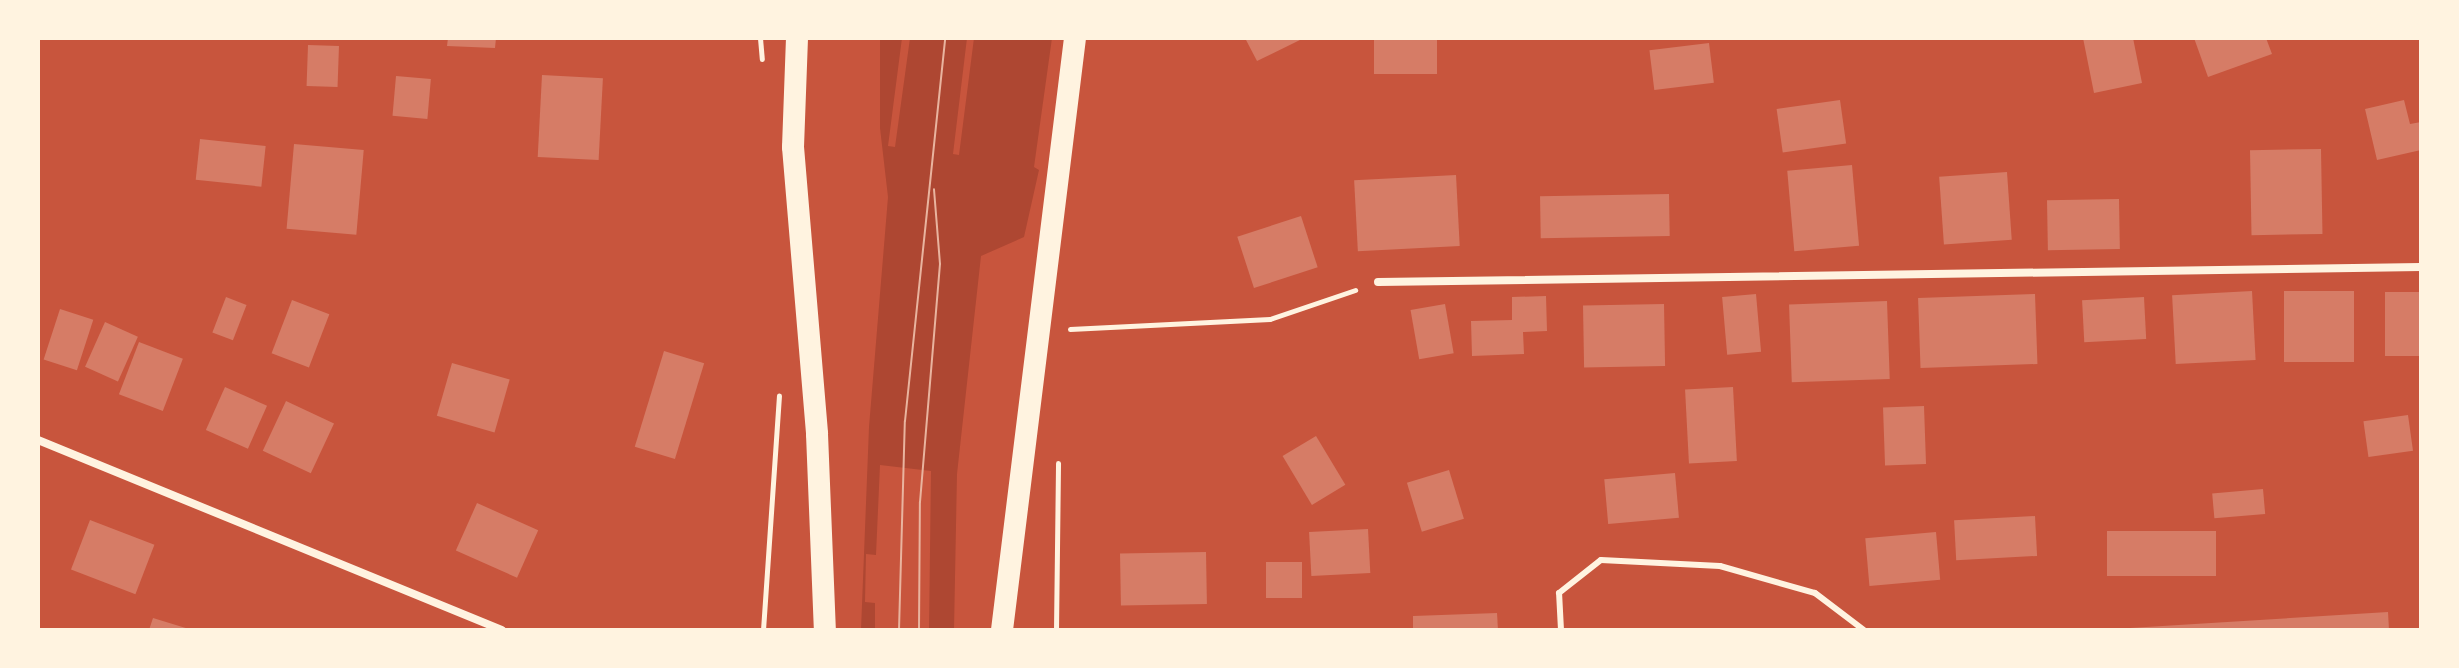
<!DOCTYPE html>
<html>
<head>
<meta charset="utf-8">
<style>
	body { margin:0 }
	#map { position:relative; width:2459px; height:668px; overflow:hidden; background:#c8553d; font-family:Montserrat,sans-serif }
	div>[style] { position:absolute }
	.green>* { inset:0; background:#ae4732 }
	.building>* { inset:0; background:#d67c66; transform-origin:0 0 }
	.path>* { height:5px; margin:-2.5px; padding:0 2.5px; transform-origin:2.5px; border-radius:2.5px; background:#fff3e0 }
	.service>* { height:6px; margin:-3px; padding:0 3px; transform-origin:3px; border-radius:3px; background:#fff3e0 }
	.minor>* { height:8px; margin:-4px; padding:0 4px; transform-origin:4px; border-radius:4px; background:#fff3e0 }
	.trunk>* { height:22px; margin:-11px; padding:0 11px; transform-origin:11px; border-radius:11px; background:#fff3e0 }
	.tram>* { height:2px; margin:-1px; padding:0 1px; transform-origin:1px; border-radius:1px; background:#e9b49f }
	span { translate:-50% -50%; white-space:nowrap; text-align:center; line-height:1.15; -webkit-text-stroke:6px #fff3e0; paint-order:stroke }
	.frame { position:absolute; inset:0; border:40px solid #fff3e0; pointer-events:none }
</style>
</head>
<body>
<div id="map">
	<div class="green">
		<div style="clip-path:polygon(880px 38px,902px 38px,888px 146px,895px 147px,910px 38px,967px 38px,953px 154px,959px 155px,974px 38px,1052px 38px,1034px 167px,1039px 170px,1024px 237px,981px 256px,957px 474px,954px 630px,929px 630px,931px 471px,880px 465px,876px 555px,866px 554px,865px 602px,875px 603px,875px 630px,861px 630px,869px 427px,888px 197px,880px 128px)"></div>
	</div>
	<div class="building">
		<div style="clip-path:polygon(448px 38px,496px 38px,495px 48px,447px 46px)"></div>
		<div style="clip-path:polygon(1245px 38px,1304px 38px,1257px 61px)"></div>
		<div style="left:1374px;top:38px;width:63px;height:36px"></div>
		<div style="clip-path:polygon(2083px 38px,2133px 38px,2142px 83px,2094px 93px)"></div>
		<div style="clip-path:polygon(2194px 38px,2266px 38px,2272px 54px,2208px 77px)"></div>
		<div style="left:1709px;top:43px;width:40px;height:60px;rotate:83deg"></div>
		<div style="left:308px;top:45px;width:31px;height:41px;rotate:2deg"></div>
		<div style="left:542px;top:75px;width:61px;height:82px;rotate:3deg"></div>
		<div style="left:396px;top:76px;width:35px;height:40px;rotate:5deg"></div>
		<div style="left:1840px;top:100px;width:44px;height:64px;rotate:82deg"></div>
		<div style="clip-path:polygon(2404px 100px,2410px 124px,2421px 122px,2421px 150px,2377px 160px,2365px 109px)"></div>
		<div style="left:200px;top:139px;width:66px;height:41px;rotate:6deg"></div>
		<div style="left:294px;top:144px;width:70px;height:85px;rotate:5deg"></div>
		<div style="left:2321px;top:149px;width:85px;height:71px;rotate:89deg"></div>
		<div style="left:1852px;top:165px;width:81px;height:65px;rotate:85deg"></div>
		<div style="left:2007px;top:172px;width:68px;height:68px;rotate:86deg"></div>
		<div style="left:1456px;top:175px;width:71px;height:102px;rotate:87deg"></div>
		<div style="left:1669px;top:194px;width:42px;height:129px;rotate:89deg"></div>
		<div style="left:2119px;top:199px;width:50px;height:72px;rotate:89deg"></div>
		<div style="left:1301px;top:216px;width:54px;height:67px;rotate:72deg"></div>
		<div style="left:2252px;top:291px;width:69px;height:80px;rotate:87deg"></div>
		<div style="left:2284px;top:291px;width:70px;height:71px"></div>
		<div style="left:2385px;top:292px;width:36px;height:64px"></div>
		<div style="left:1756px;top:294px;width:58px;height:34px;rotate:85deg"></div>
		<div style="left:2035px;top:294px;width:70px;height:117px;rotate:88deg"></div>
		<div style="clip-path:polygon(1546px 296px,1547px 331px,1523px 332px,1524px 354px,1472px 356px,1471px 321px,1512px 320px,1512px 297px)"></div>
		<div style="left:226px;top:297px;width:22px;height:38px;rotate:21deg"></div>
		<div style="left:2144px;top:297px;width:42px;height:62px;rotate:87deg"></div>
		<div style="left:292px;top:300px;width:40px;height:57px;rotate:21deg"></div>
		<div style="left:1887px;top:301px;width:78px;height:98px;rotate:88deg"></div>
		<div style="left:1445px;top:304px;width:50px;height:35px;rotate:80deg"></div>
		<div style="left:1664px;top:304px;width:62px;height:81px;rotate:89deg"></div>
		<div style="left:60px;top:309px;width:35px;height:53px;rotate:18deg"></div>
		<div style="left:105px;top:322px;width:36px;height:49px;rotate:24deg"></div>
		<div style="left:139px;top:342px;width:47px;height:56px;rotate:21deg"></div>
		<div style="left:664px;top:351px;width:42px;height:100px;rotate:17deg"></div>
		<div style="left:452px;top:363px;width:60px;height:55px;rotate:16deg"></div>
		<div style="left:225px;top:387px;width:46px;height:47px;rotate:24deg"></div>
		<div style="left:1733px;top:387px;width:74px;height:48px;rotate:87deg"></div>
		<div style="left:286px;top:401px;width:53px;height:55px;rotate:25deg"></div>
		<div style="left:1924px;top:406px;width:58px;height:41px;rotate:88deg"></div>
		<div style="left:2408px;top:415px;width:36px;height:45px;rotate:82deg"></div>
		<div style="left:1316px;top:436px;width:57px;height:39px;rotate:59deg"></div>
		<div style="left:1449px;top:470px;width:51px;height:44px;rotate:73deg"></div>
		<div style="left:1675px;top:473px;width:45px;height:71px;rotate:85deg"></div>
		<div style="left:2263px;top:489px;width:25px;height:51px;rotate:85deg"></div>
		<div style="left:477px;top:503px;width:67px;height:52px;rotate:24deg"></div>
		<div style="left:2035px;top:516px;width:40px;height:81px;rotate:87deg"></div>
		<div style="left:90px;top:520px;width:69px;height:53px;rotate:21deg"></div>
		<div style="left:1368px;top:529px;width:44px;height:59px;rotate:87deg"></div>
		<div style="left:2107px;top:531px;width:109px;height:45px"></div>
		<div style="left:1936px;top:532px;width:48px;height:71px;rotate:85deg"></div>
		<div style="left:1206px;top:552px;width:52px;height:86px;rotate:89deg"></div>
		<div style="left:1266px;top:562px;width:36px;height:36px"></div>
		<div style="clip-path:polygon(2388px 612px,2389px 630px,2130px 630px,2130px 628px)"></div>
		<div style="clip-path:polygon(1497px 613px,1498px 630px,1413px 630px,1413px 616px)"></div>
		<div style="clip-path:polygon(153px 618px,189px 629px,189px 630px,149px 630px)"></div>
	</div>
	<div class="path">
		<div style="left:760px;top:38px;width:21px;rotate:85deg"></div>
		<div style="left:1070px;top:329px;width:200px;rotate:-2.9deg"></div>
		<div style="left:1270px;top:319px;width:90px;rotate:-18.8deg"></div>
		<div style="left:763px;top:630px;width:235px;rotate:-86.1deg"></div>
		<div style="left:1056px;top:630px;width:167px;rotate:-89.3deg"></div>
	</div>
	<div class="service">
		<div style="left:1561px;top:630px;width:37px;rotate:-93deg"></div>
		<div style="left:1559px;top:593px;width:53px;rotate:-38.2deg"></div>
		<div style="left:1601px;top:560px;width:119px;rotate:2.9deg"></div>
		<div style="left:1720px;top:566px;width:99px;rotate:15.9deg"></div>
		<div style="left:1815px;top:593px;width:61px;rotate:37.1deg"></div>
	</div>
	<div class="minor">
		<div style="left:1378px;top:282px;width:1043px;rotate:-0.82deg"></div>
		<div style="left:38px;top:440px;width:501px;rotate:22.27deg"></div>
	</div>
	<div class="trunk">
		<div style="left:797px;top:38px;width:109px;rotate:92.1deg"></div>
		<div style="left:793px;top:147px;width:288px;rotate:85.2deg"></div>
		<div style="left:817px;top:434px;width:196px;rotate:87.7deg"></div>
		<div style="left:1002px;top:630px;width:596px;rotate:-82.97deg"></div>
	</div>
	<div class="tram">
		<div style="left:899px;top:630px;width:209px;rotate:-88.4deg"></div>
		<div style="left:905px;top:421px;width:385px;rotate:-84deg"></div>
		<div style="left:919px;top:630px;width:128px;rotate:-89.6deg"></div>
		<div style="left:920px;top:502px;width:239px;rotate:-85.2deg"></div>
		<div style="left:940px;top:264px;width:75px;rotate:-94.6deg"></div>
	</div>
	<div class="frame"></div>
</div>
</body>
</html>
